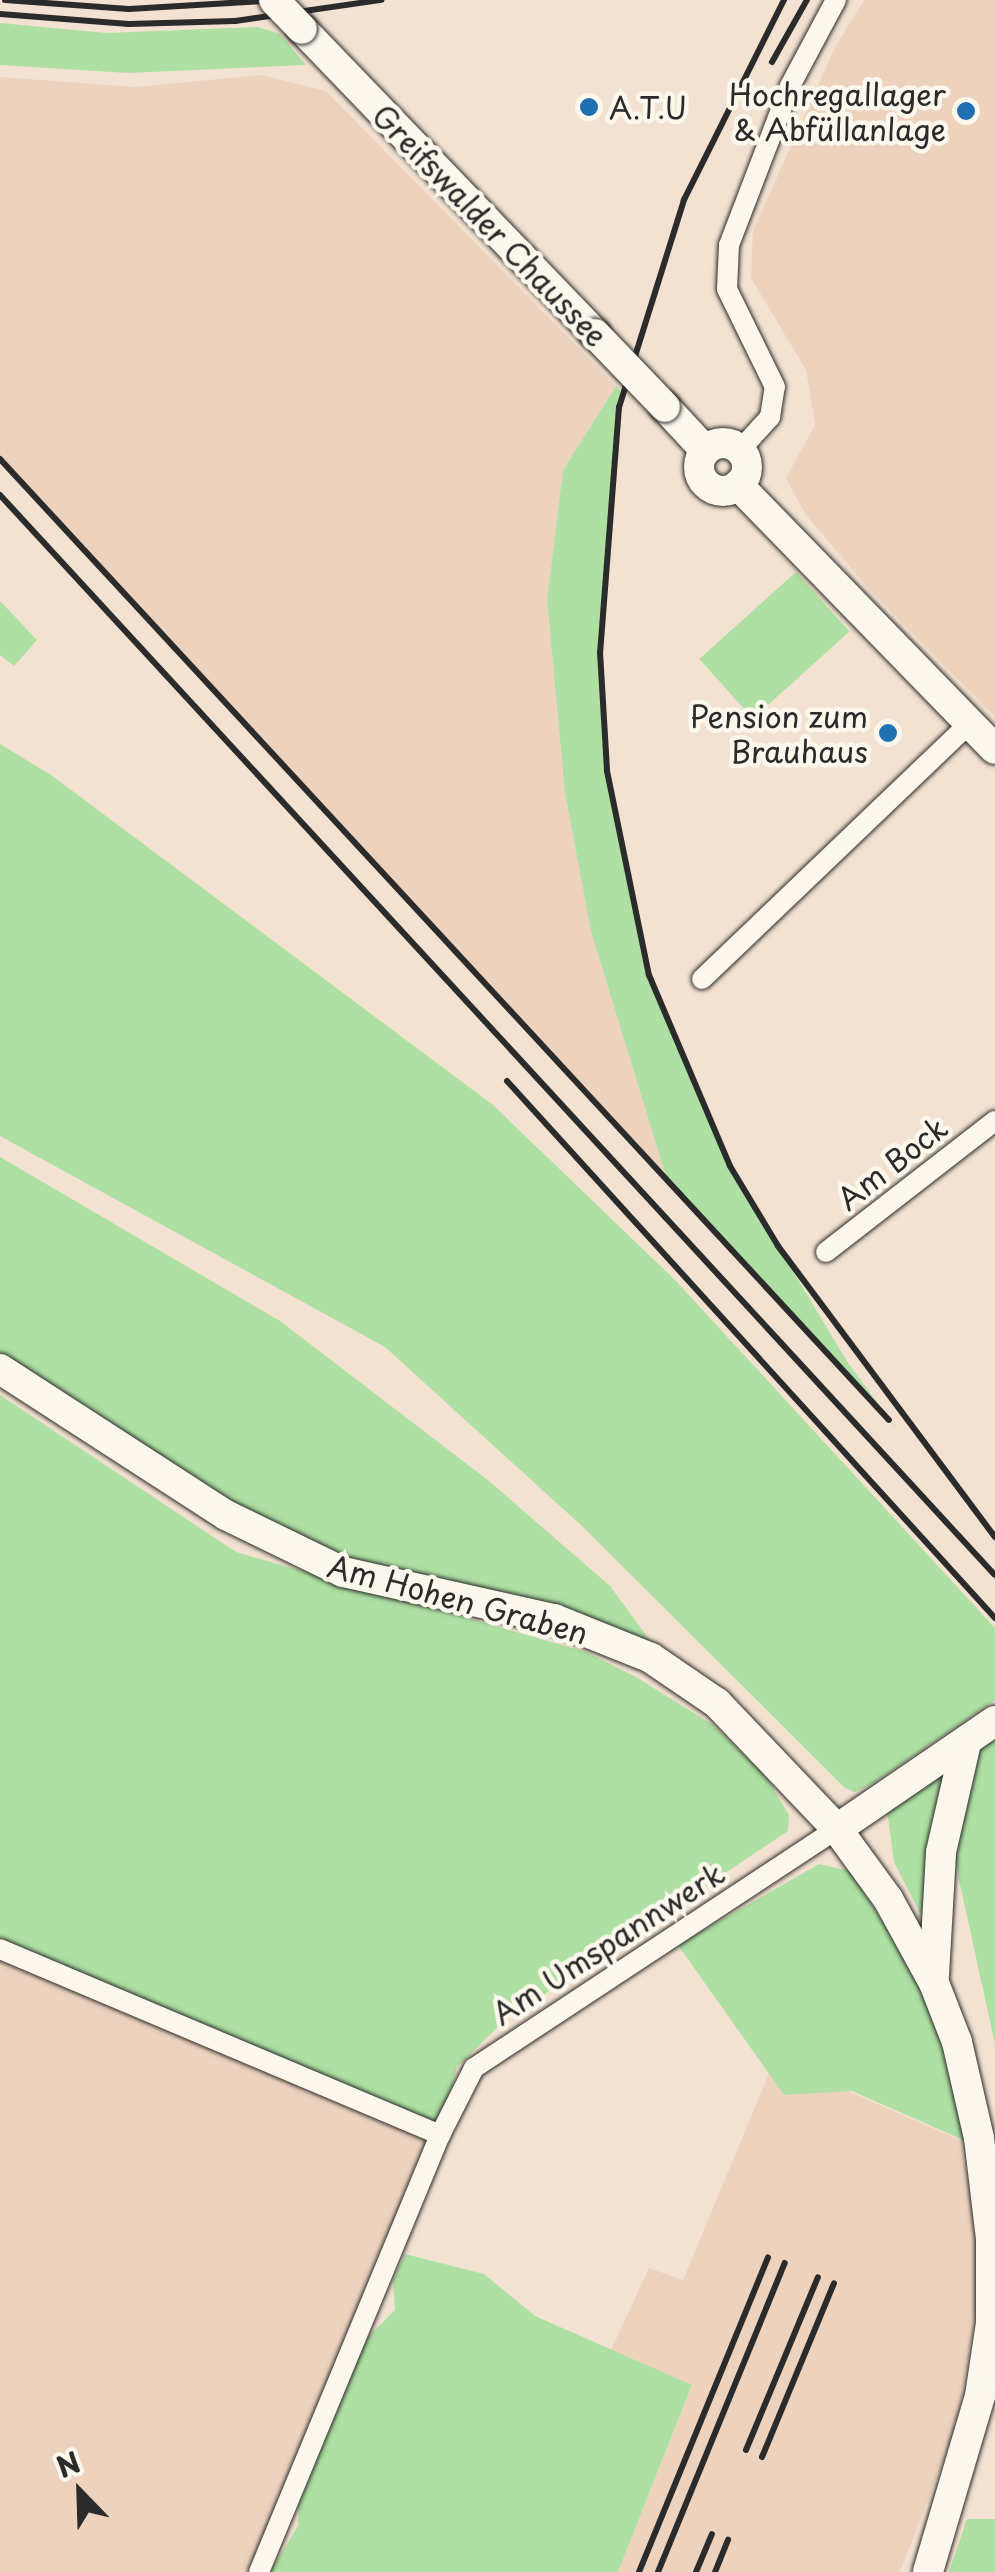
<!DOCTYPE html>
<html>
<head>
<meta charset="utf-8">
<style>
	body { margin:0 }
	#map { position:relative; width:995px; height:2572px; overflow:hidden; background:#f3e2d1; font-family:"Playpen Sans",sans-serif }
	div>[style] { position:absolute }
	.built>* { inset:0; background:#edd3be }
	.green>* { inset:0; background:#ade0a2; transform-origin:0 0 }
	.roads { filter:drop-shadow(0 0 2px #2b2b2b) drop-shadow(0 0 2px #2b2b2b) }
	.street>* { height:20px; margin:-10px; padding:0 10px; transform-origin:10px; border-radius:10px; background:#fbf7ec }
	.secondary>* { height:30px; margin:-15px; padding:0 15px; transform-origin:15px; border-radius:15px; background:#fbf7ec }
	.secondary>.ring { margin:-15px; padding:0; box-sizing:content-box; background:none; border:30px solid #fbf7ec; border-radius:50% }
	.rail>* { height:6px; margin:-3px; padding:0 3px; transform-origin:3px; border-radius:3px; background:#2b2b2b }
	.bridges { filter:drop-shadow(0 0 2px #2b2b2b) drop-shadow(0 0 2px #2b2b2b) }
	.secondary-bridge>* { height:30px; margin:-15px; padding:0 15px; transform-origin:15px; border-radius:15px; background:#fbf7ec }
	.dots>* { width:28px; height:28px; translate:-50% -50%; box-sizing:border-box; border:5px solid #fbf7ec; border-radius:50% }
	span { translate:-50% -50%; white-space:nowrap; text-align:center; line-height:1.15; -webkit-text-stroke:9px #fbf7ec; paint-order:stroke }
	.poi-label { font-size:30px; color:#2b2b2b }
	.right { translate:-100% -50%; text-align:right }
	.left { translate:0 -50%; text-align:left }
	.street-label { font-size:30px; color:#2b2b2b }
	.north { position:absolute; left:30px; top:2442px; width:100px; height:100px; -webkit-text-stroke:8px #fbf7ec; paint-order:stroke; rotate:337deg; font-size:28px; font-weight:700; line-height:40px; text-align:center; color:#2b2b2b }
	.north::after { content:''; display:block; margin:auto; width:35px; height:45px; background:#2b2b2b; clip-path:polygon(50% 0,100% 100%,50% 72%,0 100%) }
</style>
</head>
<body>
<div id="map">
	<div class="built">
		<div style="clip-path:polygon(864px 0,995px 0,995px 717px,866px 586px,806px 515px,786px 478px,815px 425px,806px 370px,751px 278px,753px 231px,835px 47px)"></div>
		<div style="clip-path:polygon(261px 75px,326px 91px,616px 386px,563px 470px,547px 600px,565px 793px,591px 930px,668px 1183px,0 459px,0 77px,135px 87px)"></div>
		<div style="clip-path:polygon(0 1949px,440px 2135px,260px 2572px,0 2572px)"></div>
		<div style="clip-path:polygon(775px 2059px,960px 2140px,977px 2233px,977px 2302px,957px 2425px,900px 2572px,618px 2572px,692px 2386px,610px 2352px,649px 2268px,683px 2280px)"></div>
	</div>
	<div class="green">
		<div style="clip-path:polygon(0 23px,107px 33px,258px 27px,280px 34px,306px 65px,128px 73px,0 65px)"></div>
		<div style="clip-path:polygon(616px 386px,621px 391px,600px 652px,607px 771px,649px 975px,730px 1166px,848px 1363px,897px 1429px,668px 1183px,591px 931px,565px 793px,547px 600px,563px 470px)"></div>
		<div style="left:796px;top:572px;width:80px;height:130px;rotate:48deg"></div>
		<div style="clip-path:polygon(0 601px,37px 640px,14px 666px,0 655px)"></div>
		<div style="clip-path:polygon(0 744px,51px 775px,493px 1105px,675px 1280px,995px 1628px,995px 1700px,874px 1783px,855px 1792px,845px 1788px,583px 1527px,385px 1347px,0 1136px)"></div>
		<div style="clip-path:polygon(0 1157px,280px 1321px,489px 1481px,610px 1586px,654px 1646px,330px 1555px,260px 1521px,0 1356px)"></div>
		<div style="clip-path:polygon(0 1395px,236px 1552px,586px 1652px,636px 1677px,713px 1725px,765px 1775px,789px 1815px,788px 1831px,503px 2022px,457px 2067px,440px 2135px,0 1949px)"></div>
		<div style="clip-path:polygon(995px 1739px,995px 2044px,953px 1852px,975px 1752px)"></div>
		<div style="clip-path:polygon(943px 1772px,950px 1774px,922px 1917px,894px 1862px,887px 1809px)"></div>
		<div style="clip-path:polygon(819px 1864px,850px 1871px,915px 1971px,955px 2074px,968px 2142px,852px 2091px,784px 2095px,678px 1945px)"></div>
		<div style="clip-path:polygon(405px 2254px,484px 2274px,535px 2316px,692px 2385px,618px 2572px,270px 2572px,298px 2526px,299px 2499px,366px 2339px,395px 2310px,393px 2281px)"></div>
		<div style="clip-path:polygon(967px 2519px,995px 2519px,995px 2572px,949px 2572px)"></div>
	</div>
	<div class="roads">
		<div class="street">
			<div style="left:740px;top:450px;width:45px;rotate:-47.7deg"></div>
			<div style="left:770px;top:417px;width:30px;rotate:-81deg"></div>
			<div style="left:775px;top:387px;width:109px;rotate:-116.1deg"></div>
			<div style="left:727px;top:289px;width:44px;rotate:-87.4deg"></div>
			<div style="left:729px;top:245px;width:170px;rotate:-69deg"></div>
			<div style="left:790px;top:86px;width:98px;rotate:-61.9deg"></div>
			<div style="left:702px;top:979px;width:371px;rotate:-43.7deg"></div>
			<div style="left:826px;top:1252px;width:214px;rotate:-37.8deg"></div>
			<div style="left:0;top:1949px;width:478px;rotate:22.9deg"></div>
			<div style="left:259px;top:2572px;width:473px;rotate:-67.5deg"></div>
			<div style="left:440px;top:2135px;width:75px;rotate:-63.1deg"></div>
			<div style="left:474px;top:2068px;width:435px;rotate:-33.4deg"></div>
		</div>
		<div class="secondary">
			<div style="left:302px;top:29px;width:423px;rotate:46.1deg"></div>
			<div style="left:665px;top:407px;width:59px;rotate:47.1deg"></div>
			<div class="ring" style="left:699px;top:443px;width:18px;height:18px"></div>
			<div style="left:738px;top:485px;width:368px;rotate:45.8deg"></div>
			<div style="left:0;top:1369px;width:269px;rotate:32.9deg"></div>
			<div style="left:226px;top:1515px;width:130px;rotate:26deg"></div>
			<div style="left:343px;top:1572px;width:216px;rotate:12.6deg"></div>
			<div style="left:554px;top:1619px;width:105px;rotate:21.9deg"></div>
			<div style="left:651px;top:1658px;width:80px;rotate:34.3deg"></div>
			<div style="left:717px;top:1703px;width:174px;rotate:46.4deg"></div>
			<div style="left:837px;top:1829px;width:87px;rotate:53.9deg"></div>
			<div style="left:888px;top:1899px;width:96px;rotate:61.3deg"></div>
			<div style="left:934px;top:1983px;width:63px;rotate:68.7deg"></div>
			<div style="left:957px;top:2042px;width:98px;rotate:77.1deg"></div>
			<div style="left:979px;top:2138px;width:102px;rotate:83.2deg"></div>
			<div style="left:991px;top:2239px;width:84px;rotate:90deg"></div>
			<div style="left:991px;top:2323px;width:74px;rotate:98.6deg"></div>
			<div style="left:980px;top:2396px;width:184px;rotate:106.5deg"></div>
			<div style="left:837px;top:1829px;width:191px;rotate:-34.4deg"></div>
			<div style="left:934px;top:1975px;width:123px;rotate:-86.7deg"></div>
			<div style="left:941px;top:1852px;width:108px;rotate:-77.1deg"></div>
		</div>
	</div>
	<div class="rail">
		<div style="left:5px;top:0;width:124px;rotate:4.2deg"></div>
		<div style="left:129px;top:9px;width:152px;rotate:-3.4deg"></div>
		<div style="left:784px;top:0;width:224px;rotate:116.6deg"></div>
		<div style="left:684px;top:200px;width:217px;rotate:107.4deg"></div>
		<div style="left:619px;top:407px;width:246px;rotate:94.4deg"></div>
		<div style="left:600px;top:652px;width:119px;rotate:86.6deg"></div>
		<div style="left:607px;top:771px;width:208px;rotate:78.4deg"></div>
		<div style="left:649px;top:975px;width:207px;rotate:67deg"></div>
		<div style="left:730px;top:1166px;width:93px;rotate:59deg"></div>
		<div style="left:778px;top:1246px;width:363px;rotate:53.3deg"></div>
		<div style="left:0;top:14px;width:129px;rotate:4.4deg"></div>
		<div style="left:129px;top:24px;width:106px;rotate:-1.6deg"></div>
		<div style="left:235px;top:21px;width:148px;rotate:-8.2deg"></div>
		<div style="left:772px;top:62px;width:71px;rotate:-60.6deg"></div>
		<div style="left:0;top:459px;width:1309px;rotate:47.23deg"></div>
		<div style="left:0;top:495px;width:1468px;rotate:47.35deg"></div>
		<div style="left:507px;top:1081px;width:726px;rotate:47.74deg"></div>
		<div style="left:746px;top:2450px;width:187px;rotate:-67.4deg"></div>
		<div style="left:762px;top:2457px;width:188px;rotate:-67.5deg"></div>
		<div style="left:639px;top:2572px;width:340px;rotate:-67.7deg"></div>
		<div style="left:658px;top:2572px;width:334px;rotate:-67.7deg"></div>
		<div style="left:696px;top:2572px;width:41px;rotate:-67.2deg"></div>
		<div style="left:715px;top:2572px;width:35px;rotate:-68deg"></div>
	</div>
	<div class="bridges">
		<div class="secondary-bridge">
			<div style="left:274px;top:0;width:40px;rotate:46deg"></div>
			<div style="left:595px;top:334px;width:101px;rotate:46.2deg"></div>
		</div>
	</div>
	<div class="dots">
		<div style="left:589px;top:107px;background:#1f6fb2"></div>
		<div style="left:966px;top:111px;background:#1f6fb2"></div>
		<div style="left:888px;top:733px;background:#1f6fb2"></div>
	</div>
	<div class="poi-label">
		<span class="right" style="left:946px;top:111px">Hochregallager<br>&amp; Abfüllanlage</span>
		<span class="left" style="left:609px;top:107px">A.T.U</span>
		<span class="right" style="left:868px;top:733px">Pension zum<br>Brauhaus</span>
	</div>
	<div class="street-label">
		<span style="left:490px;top:225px;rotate:46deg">Greifswalder Chaussee</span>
		<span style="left:892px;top:1163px;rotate:-38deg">Am Bock</span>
		<span style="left:458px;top:1599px;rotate:15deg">Am Hohen Graben</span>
		<span style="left:608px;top:1943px;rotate:-33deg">Am Umspannwerk</span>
	</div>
	<div class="north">N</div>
</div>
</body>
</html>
